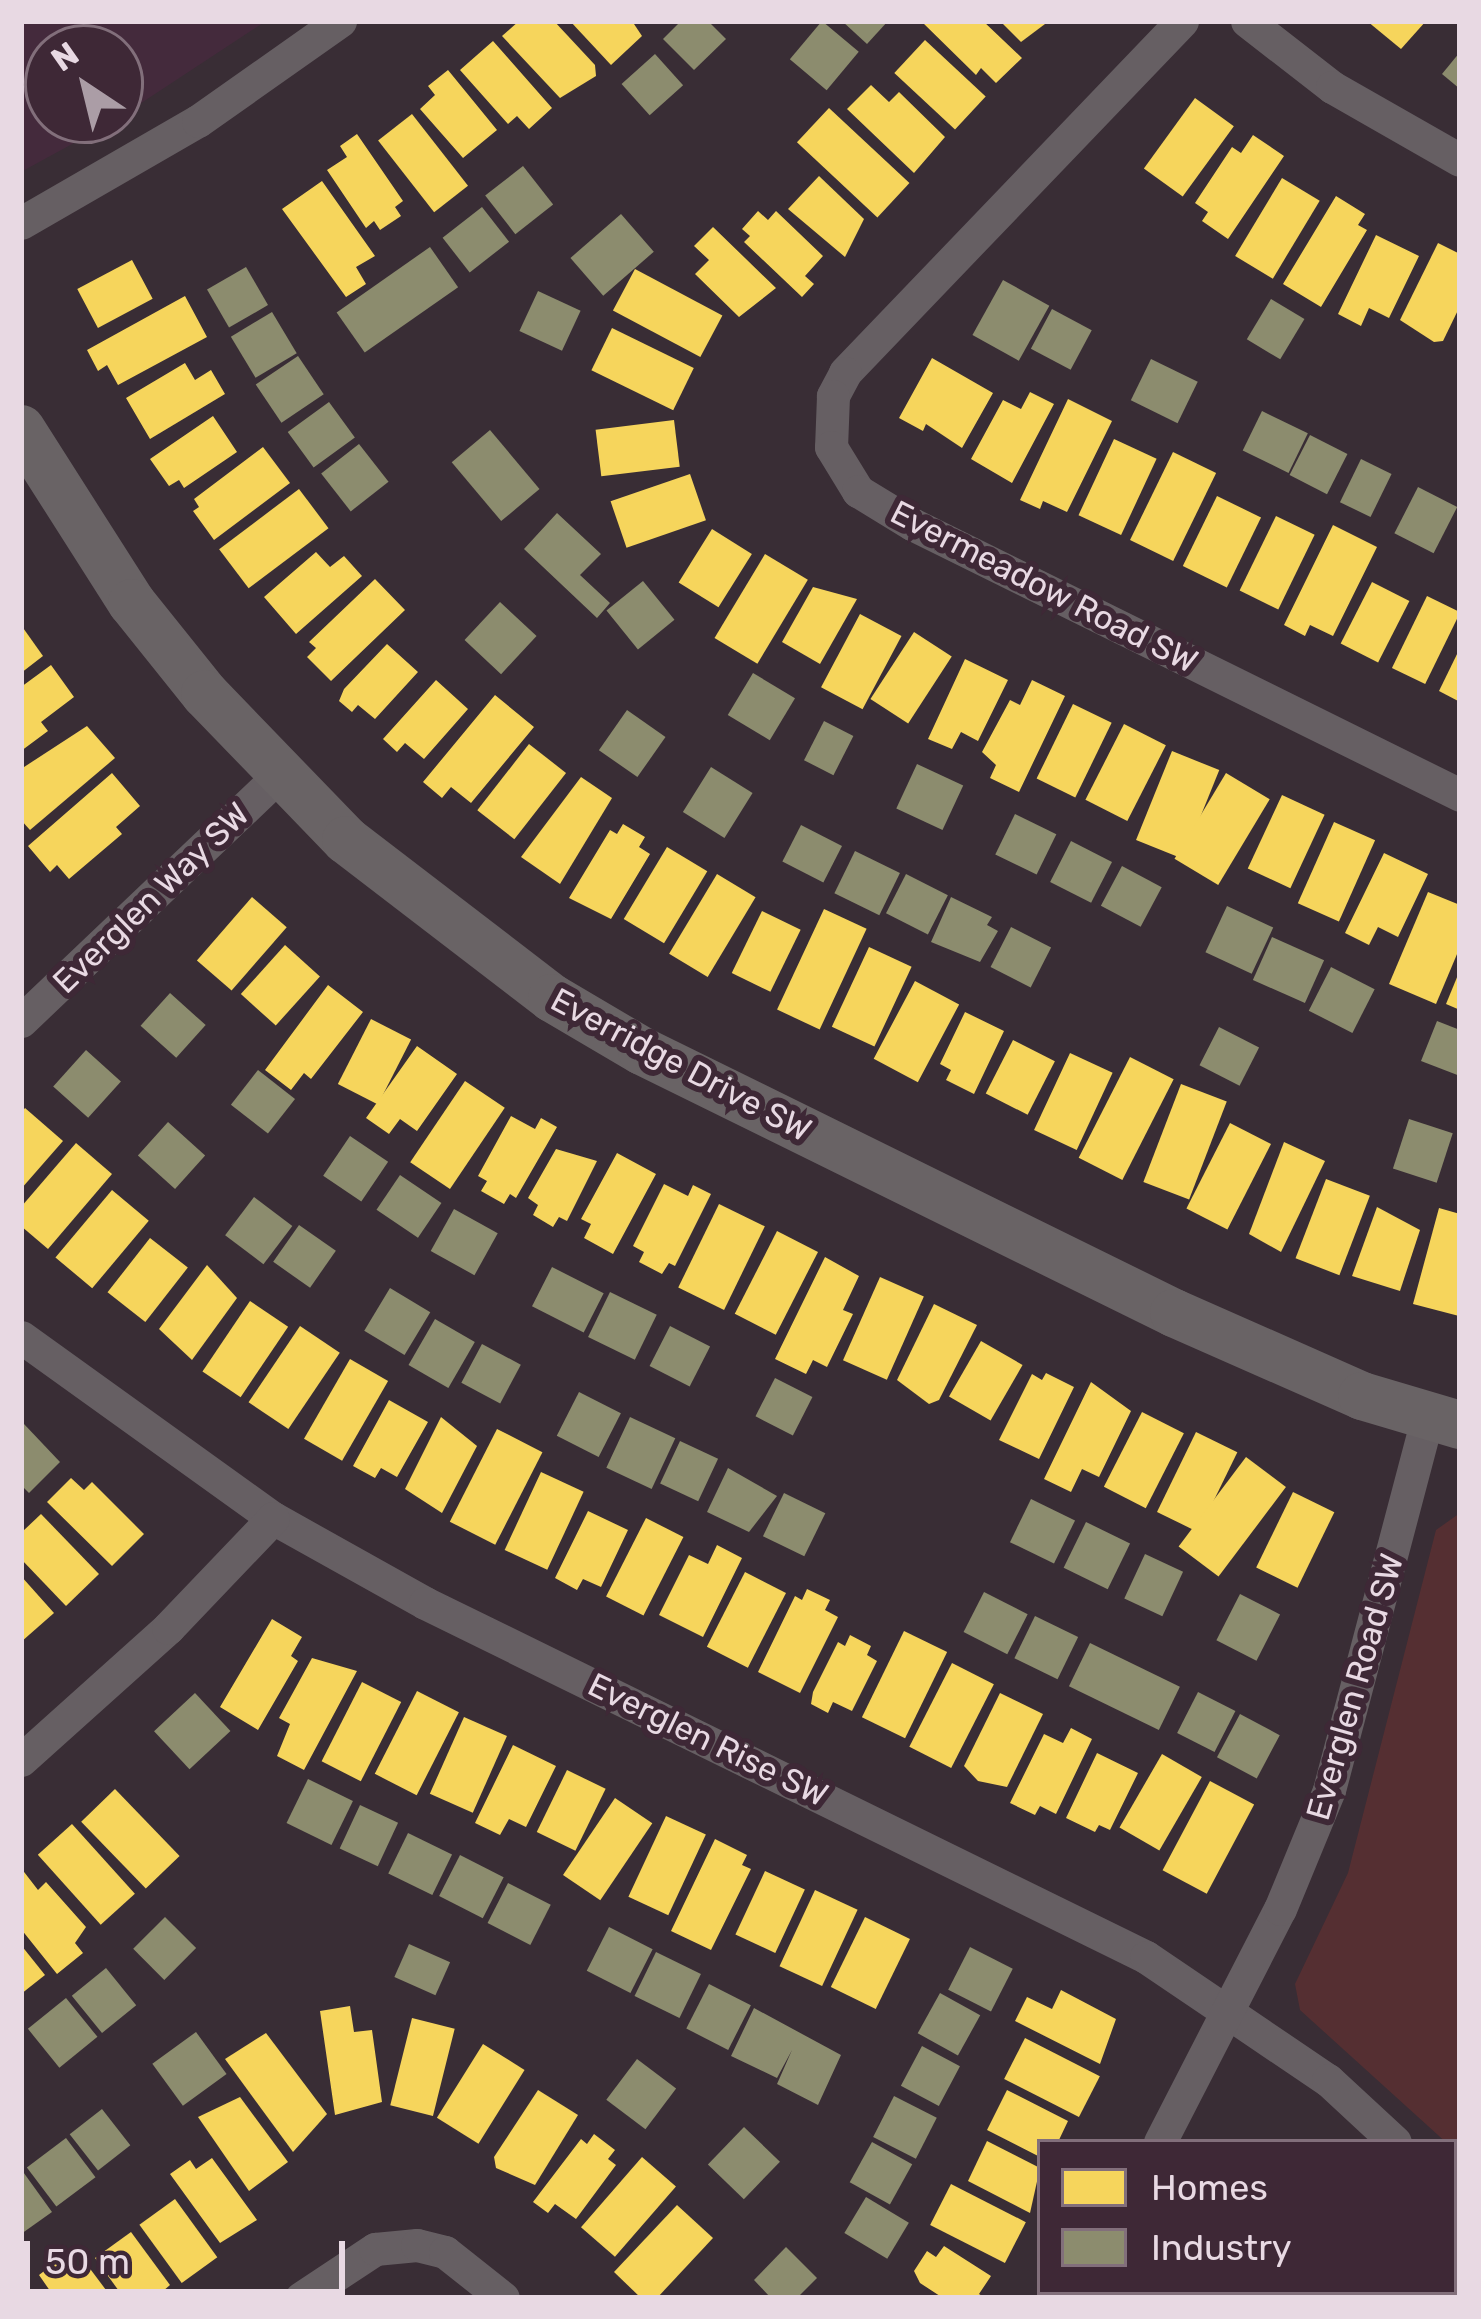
<!DOCTYPE html>
<html>
<head>
<meta charset="utf-8">
<style>
	body { margin:0 }
	#map { position:relative; width:1481px; height:2319px; overflow:hidden; background:#392d35; font-family:Rubik,sans-serif }
	div>[style] { position:absolute }
	.built>* { inset:0; background:#442a3c }
	.green>* { inset:0; background:#552f32 }
	.homes>* { inset:0; background:#f6d55c; transform-origin:0 0 }
	.industry>* { inset:0; background:#8c8c6e; transform-origin:0 0 }
	.street>* { height:33px; margin:-16.5px; padding:0 16.5px; transform-origin:16.5px; border-radius:16.5px; background:#665f63 }
	.secondary>* { height:48px; margin:-24px; padding:0 24px; transform-origin:24px; border-radius:24px; background:#696365 }
	span { translate:-50% -50%; white-space:nowrap; text-align:center; line-height:1.15; -webkit-text-stroke:12px #3e2836; paint-order:stroke }
	.street-label { font-size:33px; color:#e8d9e3 }
	.frame { position:absolute; inset:0; border:24px solid #e8d9e3; pointer-events:none }
	.legend { position:absolute; left:1037px; top:2139px; width:420px; height:156px; box-sizing:border-box; background:#3e2836; border:3px solid #826f7b; margin:0; padding:15px 21px; list-style:none; font-size:36px; color:#e8d9e3 }
	.legend li { display:flex; align-items:center; gap:24px; height:60px }
	.legend b { width:60px; border:3px solid #826f7b }
	.north { position:absolute; left:24px; top:24px; width:120px; height:120px; box-sizing:border-box; background:#3e2836; border:3px solid #826f7b; border-radius:50%; rotate:325deg; font-size:33px; font-weight:700; line-height:48px; text-align:center; color:#e8d9e3 }
	.north::after { content:''; display:block; margin:auto; width:42px; height:54px; background:#ab9da6; clip-path:polygon(50% 0,100% 100%,50% 72%,0 100%) }
	.scale { position:absolute; left:24px; top:2241px; width:321px; height:54px; box-sizing:border-box; border:6px solid #e8d9e3; border-top:0; padding-left:15px; font-size:36px; line-height:42px; white-space:nowrap; color:#e8d9e3; -webkit-text-stroke:9px #3e2836; paint-order:stroke }
</style>
</head>
<body>
<div id="map">
	<div class="built">
		<div style="clip-path:polygon(21px 21px,266px 21px,120px 117px,120px 48px,48px 48px,48px 120px,116px 120px,21px 172px)"></div>
	</div>
	<div class="green">
		<div style="clip-path:polygon(1460px 1513px,1460px 2155px,1300px 2010px,1295px 1984px,1348px 1873px,1436px 1530px)"></div>
	</div>
	<div class="homes">
		<div style="clip-path:polygon(519px 21px,554px 21px,595px 65px,596px 76px,560px 98px,502px 36px)"></div>
		<div style="clip-path:polygon(570px 21px,632px 21px,642px 36px,611px 65px)"></div>
		<div style="clip-path:polygon(921px 21px,983px 21px,1022px 58px,996px 83px,981px 68px,976px 75px)"></div>
		<div style="clip-path:polygon(1000px 21px,1049px 21px,1021px 42px)"></div>
		<div style="clip-path:polygon(1367px 21px,1426px 21px,1401px 49px)"></div>
		<div style="left:925px;top:40px;width:83px;height:45px;rotate:43deg"></div>
		<div style="clip-path:polygon(493px 41px,552px 108px,529px 129px,517px 116px,508px 124px,460px 70px)"></div>
		<div style="clip-path:polygon(448px 70px,497px 130px,463px 158px,420px 109px,435px 95px,428px 86px)"></div>
		<div style="clip-path:polygon(871px 85px,889px 102px,899px 92px,945px 137px,914px 173px,847px 109px)"></div>
		<div style="left:1195px;top:98px;width:48px;height:87px;rotate:36deg"></div>
		<div style="left:829px;top:108px;width:110px;height:47px;rotate:43deg"></div>
		<div style="left:412px;top:114px;width:91px;height:43px;rotate:52deg"></div>
		<div style="clip-path:polygon(357px 134px,403px 201px,395px 207px,401px 216px,380px 230px,374px 221px,366px 228px,327px 170px,347px 157px,340px 146px)"></div>
		<div style="clip-path:polygon(1253px 135px,1284px 156px,1228px 239px,1202px 221px,1208px 212px,1195px 203px,1232px 147px,1241px 153px)"></div>
		<div style="clip-path:polygon(819px 176px,864px 219px,845px 257px,788px 209px)"></div>
		<div style="left:1282px;top:178px;width:44px;height:91px;rotate:31deg"></div>
		<div style="clip-path:polygon(322px 181px,375px 256px,356px 267px,366px 284px,346px 297px,282px 209px)"></div>
		<div style="clip-path:polygon(1336px 196px,1365px 214px,1358px 225px,1367px 230px,1321px 307px,1283px 284px)"></div>
		<div style="clip-path:polygon(758px 211px,768px 220px,776px 211px,823px 256px,805px 276px,814px 284px,802px 297px,744px 242px,750px 236px,742px 229px)"></div>
		<div style="clip-path:polygon(713px 227px,776px 288px,739px 317px,695px 274px,709px 260px,694px 246px)"></div>
		<div style="clip-path:polygon(1376px 235px,1419px 256px,1389px 318px,1369px 308px,1361px 326px,1338px 314px)"></div>
		<div style="clip-path:polygon(1438px 243px,1460px 254px,1460px 306px,1443px 341px,1434px 342px,1400px 320px)"></div>
		<div style="left:132px;top:260px;width:44px;height:62px;rotate:62deg"></div>
		<div style="left:635px;top:269px;width:99px;height:47px;rotate:28deg"></div>
		<div style="clip-path:polygon(185px 296px,207px 337px,118px 385px,107px 365px,98px 371px,87px 350px)"></div>
		<div style="left:612px;top:328px;width:91px;height:47px;rotate:26deg"></div>
		<div style="clip-path:polygon(932px 358px,993px 393px,962px 448px,926px 424px,923px 431px,899px 418px)"></div>
		<div style="clip-path:polygon(185px 363px,195px 380px,211px 370px,225px 394px,150px 439px,126px 398px)"></div>
		<div style="clip-path:polygon(1030px 392px,1054px 404px,1012px 483px,971px 459px,1003px 400px,1021px 409px)"></div>
		<div style="clip-path:polygon(1068px 399px,1112px 421px,1067px 512px,1043px 501px,1040px 509px,1020px 500px)"></div>
		<div style="clip-path:polygon(213px 416px,237px 452px,184px 488px,179px 480px,169px 486px,150px 459px)"></div>
		<div style="left:674px;top:420px;width:47px;height:79px;rotate:83deg"></div>
		<div style="left:1114px;top:439px;width:47px;height:84px;rotate:25deg"></div>
		<div style="clip-path:polygon(263px 447px,290px 483px,214px 540px,193px 511px,199px 507px,194px 499px)"></div>
		<div style="left:1173px;top:452px;width:48px;height:98px;rotate:26deg"></div>
		<div style="left:690px;top:474px;width:49px;height:84px;rotate:71deg"></div>
		<div style="left:299px;top:489px;width:49px;height:100px;rotate:53deg"></div>
		<div style="left:1217px;top:496px;width:49px;height:78px;rotate:26deg"></div>
		<div style="left:1276px;top:516px;width:43px;height:83px;rotate:26deg"></div>
		<div style="clip-path:polygon(1333px 525px,1377px 547px,1333px 636px,1310px 625px,1305px 636px,1284px 625px)"></div>
		<div style="left:712px;top:529px;width:47px;height:63px;rotate:32deg"></div>
		<div style="clip-path:polygon(316px 552px,330px 567px,344px 556px,362px 576px,296px 634px,264px 597px)"></div>
		<div style="left:765px;top:554px;width:50px;height:98px;rotate:31deg"></div>
		<div style="clip-path:polygon(375px 579px,405px 610px,331px 681px,307px 657px,316px 648px,309px 642px)"></div>
		<div style="left:1372px;top:582px;width:42px;height:69px;rotate:27deg"></div>
		<div style="clip-path:polygon(813px 587px,857px 599px,820px 664px,782px 642px)"></div>
		<div style="left:1427px;top:596px;width:37px;height:80px;rotate:26deg"></div>
		<div style="left:860px;top:614px;width:47px;height:83px;rotate:28deg"></div>
		<div style="clip-path:polygon(21px 625px,43px 656px,21px 673px)"></div>
		<div style="left:914px;top:632px;width:45px;height:80px;rotate:33deg"></div>
		<div style="clip-path:polygon(387px 644px,418px 672px,375px 719px,358px 705px,352px 712px,339px 701px,344px 689px)"></div>
		<div style="clip-path:polygon(1460px 648px,1460px 702px,1439px 691px)"></div>
		<div style="clip-path:polygon(965px 659px,1008px 680px,978px 741px,961px 732px,952px 749px,928px 739px)"></div>
		<div style="clip-path:polygon(51px 665px,74px 697px,41px 722px,48px 731px,21px 751px,21px 687px)"></div>
		<div style="clip-path:polygon(436px 680px,468px 709px,424px 759px,405px 743px,397px 752px,383px 739px)"></div>
		<div style="clip-path:polygon(1032px 680px,1065px 696px,1019px 792px,990px 778px,996px 765px,982px 752px,1010px 700px,1020px 705px)"></div>
		<div style="clip-path:polygon(495px 695px,534px 727px,471px 803px,451px 787px,442px 798px,423px 782px)"></div>
		<div style="left:1073px;top:704px;width:43px;height:83px;rotate:26deg"></div>
		<div style="left:1124px;top:724px;width:47px;height:85px;rotate:27deg"></div>
		<div style="clip-path:polygon(87px 726px,115px 758px,30px 830px,21px 820px,21px 769px)"></div>
		<div style="left:529px;top:744px;width:47px;height:84px;rotate:38deg"></div>
		<div style="left:1172px;top:751px;width:51px;height:96px;rotate:22deg"></div>
		<div style="clip-path:polygon(112px 773px,140px 806px,116px 827px,122px 834px,69px 879px,57px 865px,50px 872px,28px 846px)"></div>
		<div style="left:1226px;top:773px;width:51px;height:100px;rotate:31deg"></div>
		<div style="clip-path:polygon(581px 777px,612px 798px,560px 884px,521px 857px)"></div>
		<div style="left:1282px;top:795px;width:47px;height:81px;rotate:25deg"></div>
		<div style="left:1334px;top:822px;width:45px;height:89px;rotate:24deg"></div>
		<div style="clip-path:polygon(623px 824px,645px 837px,639px 847px,650px 854px,611px 919px,569px 898px,610px 830px,617px 834px)"></div>
		<div style="left:667px;top:847px;width:47px;height:84px;rotate:31deg"></div>
		<div style="clip-path:polygon(1384px 853px,1428px 874px,1398px 937px,1378px 927px,1369px 945px,1345px 933px)"></div>
		<div style="left:717px;top:874px;width:45px;height:93px;rotate:31deg"></div>
		<div style="clip-path:polygon(1428px 892px,1460px 905px,1460px 947px,1436px 1004px,1389px 984px)"></div>
		<div style="left:252px;top:897px;width:46px;height:84px;rotate:41deg"></div>
		<div style="left:824px;top:909px;width:47px;height:111px;rotate:25deg"></div>
		<div style="left:762px;top:911px;width:43px;height:69px;rotate:26deg"></div>
		<div style="left:285px;top:945px;width:47px;height:66px;rotate:42deg"></div>
		<div style="left:869px;top:947px;width:47px;height:88px;rotate:25deg"></div>
		<div style="clip-path:polygon(1460px 970px,1460px 1010px,1446px 1004px)"></div>
		<div style="left:915px;top:981px;width:50px;height:88px;rotate:28deg"></div>
		<div style="clip-path:polygon(328px 985px,363px 1012px,311px 1079px,304px 1073px,291px 1090px,265px 1070px)"></div>
		<div style="clip-path:polygon(965px 1012px,1004px 1031px,974px 1094px,946px 1080px,951px 1070px,940px 1064px)"></div>
		<div style="left:371px;top:1019px;width:45px;height:73px;rotate:27deg"></div>
		<div style="left:1013px;top:1040px;width:47px;height:60px;rotate:27deg"></div>
		<div style="clip-path:polygon(417px 1046px,457px 1074px,417px 1131px,400px 1119px,389px 1134px,366px 1118px)"></div>
		<div style="left:1070px;top:1053px;width:47px;height:85px;rotate:25deg"></div>
		<div style="left:1130px;top:1057px;width:49px;height:113px;rotate:27deg"></div>
		<div style="left:465px;top:1081px;width:48px;height:98px;rotate:34deg"></div>
		<div style="left:1181px;top:1084px;width:49px;height:105px;rotate:21deg"></div>
		<div style="clip-path:polygon(25px 1108px,63px 1141px,21px 1189px,21px 1113px)"></div>
		<div style="clip-path:polygon(511px 1116px,535px 1129px,541px 1118px,557px 1127px,516px 1198px,510px 1194px,504px 1204px,481px 1191px,487px 1181px,478px 1176px)"></div>
		<div style="left:1230px;top:1123px;width:46px;height:96px;rotate:27deg"></div>
		<div style="clip-path:polygon(1284px 1142px,1325px 1161px,1281px 1252px,1249px 1234px)"></div>
		<div style="clip-path:polygon(76px 1143px,112px 1174px,48px 1249px,21px 1226px,21px 1207px)"></div>
		<div style="clip-path:polygon(556px 1149px,597px 1161px,567px 1221px,559px 1217px,553px 1227px,533px 1215px,538px 1205px,528px 1198px)"></div>
		<div style="clip-path:polygon(617px 1153px,656px 1174px,613px 1254px,584px 1238px,591px 1224px,581px 1219px)"></div>
		<div style="left:1326px;top:1179px;width:47px;height:85px;rotate:21deg"></div>
		<div style="clip-path:polygon(664px 1184px,688px 1196px,693px 1185px,711px 1194px,675px 1266px,669px 1263px,662px 1274px,639px 1262px,644px 1252px,633px 1246px)"></div>
		<div style="left:112px;top:1190px;width:48px;height:88px;rotate:40deg"></div>
		<div style="left:719px;top:1204px;width:51px;height:93px;rotate:26deg"></div>
		<div style="clip-path:polygon(1377px 1207px,1420px 1230px,1400px 1291px,1352px 1276px)"></div>
		<div style="clip-path:polygon(1439px 1208px,1460px 1214px,1459px 1316px,1413px 1304px)"></div>
		<div style="left:777px;top:1231px;width:46px;height:93px;rotate:27deg"></div>
		<div style="left:150px;top:1238px;width:48px;height:69px;rotate:38deg"></div>
		<div style="clip-path:polygon(825px 1257px,859px 1276px,843px 1310px,853px 1314px,827px 1367px,813px 1360px,806px 1374px,775px 1359px)"></div>
		<div style="clip-path:polygon(207px 1265px,237px 1298px,192px 1360px,159px 1329px)"></div>
		<div style="left:880px;top:1277px;width:48px;height:91px;rotate:24deg"></div>
		<div style="left:250px;top:1301px;width:46px;height:85px;rotate:34deg"></div>
		<div style="clip-path:polygon(934px 1304px,977px 1325px,939px 1400px,929px 1404px,897px 1380px)"></div>
		<div style="left:300px;top:1326px;width:48px;height:92px;rotate:34deg"></div>
		<div style="left:981px;top:1341px;width:48px;height:64px;rotate:30deg"></div>
		<div style="left:350px;top:1359px;width:44px;height:92px;rotate:30deg"></div>
		<div style="clip-path:polygon(1046px 1373px,1074px 1387px,1039px 1459px,999px 1440px,1032px 1374px,1042px 1380px)"></div>
		<div style="clip-path:polygon(1091px 1382px,1131px 1411px,1099px 1477px,1082px 1469px,1071px 1492px,1044px 1479px)"></div>
		<div style="clip-path:polygon(389px 1400px,428px 1422px,397px 1477px,381px 1468px,375px 1478px,353px 1466px)"></div>
		<div style="left:1142px;top:1412px;width:47px;height:84px;rotate:27deg"></div>
		<div style="clip-path:polygon(441px 1417px,477px 1446px,442px 1513px,405px 1489px)"></div>
		<div style="left:497px;top:1429px;width:51px;height:104px;rotate:27deg"></div>
		<div style="left:1196px;top:1432px;width:46px;height:89px;rotate:26deg"></div>
		<div style="left:1246px;top:1457px;width:50px;height:112px;rotate:37deg"></div>
		<div style="left:541px;top:1472px;width:47px;height:86px;rotate:25deg"></div>
		<div style="clip-path:polygon(71px 1478px,84px 1490px,92px 1482px,144px 1534px,112px 1566px,47px 1502px)"></div>
		<div style="left:1293px;top:1492px;width:46px;height:84px;rotate:26deg"></div>
		<div style="clip-path:polygon(588px 1511px,628px 1530px,601px 1587px,583px 1579px,577px 1590px,555px 1578px)"></div>
		<div style="clip-path:polygon(41px 1514px,99px 1574px,66px 1606px,21px 1559px,21px 1533px)"></div>
		<div style="left:646px;top:1518px;width:42px;height:88px;rotate:27deg"></div>
		<div style="clip-path:polygon(717px 1545px,742px 1558px,703px 1637px,659px 1615px,689px 1555px,708px 1564px)"></div>
		<div style="left:745px;top:1572px;width:46px;height:84px;rotate:27deg"></div>
		<div style="clip-path:polygon(21px 1576px,54px 1613px,21px 1642px)"></div>
		<div style="clip-path:polygon(807px 1589px,830px 1600px,825px 1610px,838px 1617px,800px 1693px,758px 1672px,795px 1596px,802px 1600px)"></div>
		<div style="clip-path:polygon(272px 1619px,302px 1637px,291px 1656px,298px 1661px,258px 1730px,220px 1707px)"></div>
		<div style="left:904px;top:1631px;width:48px;height:96px;rotate:26deg"></div>
		<div style="clip-path:polygon(850px 1635px,871px 1646px,867px 1655px,877px 1661px,852px 1711px,833px 1702px,828px 1713px,811px 1704px,813px 1692px,838px 1642px,845px 1646px)"></div>
		<div style="clip-path:polygon(312px 1658px,357px 1671px,304px 1770px,277px 1756px,290px 1724px,279px 1718px)"></div>
		<div style="left:952px;top:1663px;width:47px;height:94px;rotate:27deg"></div>
		<div style="left:362px;top:1682px;width:44px;height:89px;rotate:27deg"></div>
		<div style="left:417px;top:1691px;width:47px;height:93px;rotate:27deg"></div>
		<div style="clip-path:polygon(1000px 1693px,1043px 1714px,1007px 1787px,978px 1781px,964px 1766px)"></div>
		<div style="left:464px;top:1717px;width:47px;height:84px;rotate:24deg"></div>
		<div style="clip-path:polygon(1071px 1728px,1092px 1739px,1056px 1814px,1040px 1806px,1035px 1815px,1010px 1803px,1044px 1734px,1063px 1743px)"></div>
		<div style="clip-path:polygon(513px 1745px,556px 1766px,526px 1827px,509px 1819px,500px 1835px,475px 1823px)"></div>
		<div style="clip-path:polygon(1097px 1753px,1138px 1773px,1110px 1830px,1099px 1825px,1095px 1832px,1066px 1818px)"></div>
		<div style="left:1162px;top:1754px;width:46px;height:85px;rotate:30deg"></div>
		<div style="left:567px;top:1770px;width:43px;height:69px;rotate:26deg"></div>
		<div style="left:1210px;top:1781px;width:50px;height:101px;rotate:28deg"></div>
		<div style="left:115px;top:1789px;width:93px;height:47px;rotate:46deg"></div>
		<div style="left:615px;top:1798px;width:45px;height:93px;rotate:34deg"></div>
		<div style="left:666px;top:1816px;width:44px;height:89px;rotate:25deg"></div>
		<div style="left:72px;top:1824px;width:94px;height:46px;rotate:48deg"></div>
		<div style="clip-path:polygon(715px 1839px,747px 1855px,742px 1865px,751px 1869px,711px 1950px,671px 1931px)"></div>
		<div style="clip-path:polygon(21px 1868px,38px 1890px,46px 1882px,86px 1927px,75px 1943px,83px 1953px,57px 1974px,21px 1929px)"></div>
		<div style="left:765px;top:1871px;width:44px;height:70px;rotate:25deg"></div>
		<div style="left:815px;top:1890px;width:47px;height:84px;rotate:25deg"></div>
		<div style="left:865px;top:1917px;width:50px;height:78px;rotate:26deg"></div>
		<div style="clip-path:polygon(21px 1945px,45px 1975px,21px 1994px)"></div>
		<div style="clip-path:polygon(1061px 1990px,1116px 2019px,1100px 2064px,1015px 2021px,1027px 1997px,1052px 2009px)"></div>
		<div style="clip-path:polygon(350px 2006px,354px 2032px,372px 2030px,382px 2102px,335px 2115px,320px 2011px)"></div>
		<div style="left:412px;top:2018px;width:44px;height:90px;rotate:14deg"></div>
		<div style="clip-path:polygon(266px 2033px,327px 2114px,293px 2152px,225px 2059px)"></div>
		<div style="left:1025px;top:2038px;width:84px;height:46px;rotate:27deg"></div>
		<div style="left:483px;top:2044px;width:49px;height:87px;rotate:32deg"></div>
		<div style="clip-path:polygon(538px 2090px,578px 2115px,535px 2185px,496px 2168px,494px 2157px)"></div>
		<div style="clip-path:polygon(1007px 2090px,1068px 2121px,1058px 2142px,1040px 2142px,1040px 2157px,987px 2130px)"></div>
		<div style="clip-path:polygon(240px 2097px,288px 2162px,249px 2191px,198px 2117px)"></div>
		<div style="clip-path:polygon(594px 2134px,615px 2150px,608px 2159px,616px 2165px,576px 2219px,555px 2204px,548px 2213px,533px 2202px,581px 2139px,587px 2144px)"></div>
		<div style="clip-path:polygon(987px 2141px,1040px 2168px,1030px 2213px,968px 2181px)"></div>
		<div style="left:642px;top:2157px;width:45px;height:93px;rotate:41deg"></div>
		<div style="clip-path:polygon(212px 2158px,257px 2220px,220px 2243px,170px 2174px,190px 2160px,196px 2169px)"></div>
		<div style="left:951px;top:2184px;width:84px;height:46px;rotate:27deg"></div>
		<div style="left:175px;top:2199px;width:72px;height:44px;rotate:54deg"></div>
		<div style="clip-path:polygon(677px 2205px,713px 2238px,657px 2298px,641px 2298px,614px 2272px)"></div>
		<div style="clip-path:polygon(131px 2232px,170px 2285px,155px 2298px,124px 2298px,95px 2258px)"></div>
		<div style="clip-path:polygon(944px 2246px,991px 2276px,979px 2294px,985px 2298px,943px 2298px,920px 2283px,914px 2271px,927px 2251px,936px 2257px)"></div>
		<div style="clip-path:polygon(65px 2255px,76px 2269px,85px 2262px,112px 2298px,55px 2298px,39px 2275px)"></div>
		<div style="clip-path:polygon(1287px 2292px,1360px 2292px,1285px 2298px)"></div>
		<div style="clip-path:polygon(1382px 2292px,1416px 2292px,1421px 2298px,1374px 2298px)"></div>
	</div>
	<div class="industry">
		<div style="clip-path:polygon(681px 21px,708px 21px,726px 39px,694px 70px,663px 39px)"></div>
		<div style="left:822px;top:21px;width:48px;height:50px;rotate:40deg"></div>
		<div style="clip-path:polygon(842px 21px,888px 21px,867px 44px)"></div>
		<div style="clip-path:polygon(1460px 52px,1460px 89px,1442px 74px)"></div>
		<div style="left:655px;top:54px;width:42px;height:45px;rotate:48deg"></div>
		<div style="left:523px;top:166px;width:49px;height:48px;rotate:52deg"></div>
		<div style="left:482px;top:207px;width:44px;height:50px;rotate:52deg"></div>
		<div style="left:621px;top:214px;width:50px;height:67px;rotate:49deg"></div>
		<div style="left:430px;top:247px;width:49px;height:114px;rotate:55deg"></div>
		<div style="left:246px;top:267px;width:44px;height:45px;rotate:60deg"></div>
		<div style="left:1003px;top:280px;width:53px;height:63px;rotate:29deg"></div>
		<div style="left:538px;top:291px;width:47px;height:44px;rotate:25deg"></div>
		<div style="left:1271px;top:299px;width:39px;height:47px;rotate:31deg"></div>
		<div style="left:1052px;top:309px;width:45px;height:45px;rotate:28deg"></div>
		<div style="left:272px;top:312px;width:48px;height:48px;rotate:59deg"></div>
		<div style="left:298px;top:356px;width:46px;height:51px;rotate:56deg"></div>
		<div style="left:1151px;top:359px;width:52px;height:46px;rotate:26deg"></div>
		<div style="left:329px;top:402px;width:44px;height:51px;rotate:54deg"></div>
		<div style="left:1262px;top:411px;width:51px;height:44px;rotate:26deg"></div>
		<div style="left:490px;top:430px;width:77px;height:50px;rotate:50deg"></div>
		<div style="left:1310px;top:435px;width:42px;height:45px;rotate:27deg"></div>
		<div style="left:359px;top:444px;width:48px;height:48px;rotate:52deg"></div>
		<div style="left:1361px;top:459px;width:34px;height:48px;rotate:26deg"></div>
		<div style="left:1418px;top:487px;width:44px;height:52px;rotate:27deg"></div>
		<div style="clip-path:polygon(557px 513px,601px 554px,580px 575px,610px 603px,597px 618px,524px 549px)"></div>
		<div style="left:643px;top:581px;width:50px;height:47px;rotate:51deg"></div>
		<div style="left:500px;top:602px;width:50px;height:52px;rotate:43deg"></div>
		<div style="left:753px;top:673px;width:49px;height:49px;rotate:31deg"></div>
		<div style="left:627px;top:710px;width:47px;height:49px;rotate:35deg"></div>
		<div style="left:824px;top:721px;width:33px;height:44px;rotate:27deg"></div>
		<div style="left:917px;top:764px;width:51px;height:49px;rotate:25deg"></div>
		<div style="left:711px;top:767px;width:49px;height:53px;rotate:32deg"></div>
		<div style="left:1015px;top:814px;width:46px;height:45px;rotate:26deg"></div>
		<div style="left:801px;top:825px;width:46px;height:41px;rotate:27deg"></div>
		<div style="left:1071px;top:841px;width:46px;height:46px;rotate:27deg"></div>
		<div style="left:855px;top:851px;width:50px;height:47px;rotate:26deg"></div>
		<div style="left:1122px;top:866px;width:45px;height:45px;rotate:28deg"></div>
		<div style="left:906px;top:874px;width:47px;height:44px;rotate:27deg"></div>
		<div style="clip-path:polygon(951px 897px,992px 917px,987px 925px,998px 931px,980px 962px,931px 942px)"></div>
		<div style="left:1227px;top:906px;width:51px;height:51px;rotate:25deg"></div>
		<div style="left:1011px;top:927px;width:45px;height:45px;rotate:27deg"></div>
		<div style="left:1272px;top:937px;width:57px;height:47px;rotate:24deg"></div>
		<div style="left:1331px;top:967px;width:49px;height:49px;rotate:27deg"></div>
		<div style="left:170px;top:993px;width:48px;height:44px;rotate:42deg"></div>
		<div style="clip-path:polygon(1437px 1021px,1460px 1030px,1460px 1076px,1421px 1061px)"></div>
		<div style="left:1219px;top:1027px;width:45px;height:43px;rotate:27deg"></div>
		<div style="left:86px;top:1050px;width:47px;height:49px;rotate:42deg"></div>
		<div style="left:258px;top:1070px;width:47px;height:44px;rotate:38deg"></div>
		<div style="left:1409px;top:1119px;width:46px;height:52px;rotate:18deg"></div>
		<div style="left:168px;top:1122px;width:50px;height:45px;rotate:42deg"></div>
		<div style="left:350px;top:1136px;width:46px;height:48px;rotate:34deg"></div>
		<div style="left:400px;top:1175px;width:50px;height:42px;rotate:34deg"></div>
		<div style="left:254px;top:1197px;width:48px;height:48px;rotate:37deg"></div>
		<div style="left:454px;top:1209px;width:50px;height:48px;rotate:29deg"></div>
		<div style="left:299px;top:1225px;width:45px;height:45px;rotate:35deg"></div>
		<div style="left:552px;top:1267px;width:58px;height:44px;rotate:27deg"></div>
		<div style="left:390px;top:1288px;width:47px;height:50px;rotate:31deg"></div>
		<div style="left:610px;top:1292px;width:52px;height:50px;rotate:26deg"></div>
		<div style="left:435px;top:1319px;width:46px;height:53px;rotate:30deg"></div>
		<div style="left:670px;top:1326px;width:45px;height:45px;rotate:27deg"></div>
		<div style="left:482px;top:1344px;width:44px;height:44px;rotate:28deg"></div>
		<div style="left:775px;top:1378px;width:42px;height:43px;rotate:27deg"></div>
		<div style="left:579px;top:1392px;width:47px;height:49px;rotate:27deg"></div>
		<div style="left:630px;top:1417px;width:50px;height:56px;rotate:25deg"></div>
		<div style="clip-path:polygon(24px 1424px,60px 1462px,29px 1493px,21px 1485px)"></div>
		<div style="left:680px;top:1441px;width:42px;height:47px;rotate:25deg"></div>
		<div style="clip-path:polygon(728px 1468px,777px 1496px,749px 1532px,707px 1512px)"></div>
		<div style="left:784px;top:1493px;width:46px;height:48px;rotate:26deg"></div>
		<div style="left:1031px;top:1499px;width:49px;height:48px;rotate:26deg"></div>
		<div style="left:1086px;top:1522px;width:49px;height:51px;rotate:26deg"></div>
		<div style="left:1145px;top:1554px;width:42px;height:49px;rotate:25deg"></div>
		<div style="left:984px;top:1592px;width:49px;height:45px;rotate:27deg"></div>
		<div style="left:1240px;top:1594px;width:45px;height:52px;rotate:27deg"></div>
		<div style="left:1035px;top:1616px;width:48px;height:47px;rotate:26deg"></div>
		<div style="left:1090px;top:1643px;width:100px;height:48px;rotate:26deg"></div>
		<div style="left:1198px;top:1692px;width:42px;height:46px;rotate:27deg"></div>
		<div style="left:195px;top:1693px;width:52px;height:56px;rotate:47deg"></div>
		<div style="left:1240px;top:1714px;width:45px;height:49px;rotate:28deg"></div>
		<div style="left:308px;top:1779px;width:50px;height:49px;rotate:26deg"></div>
		<div style="left:360px;top:1805px;width:42px;height:48px;rotate:25deg"></div>
		<div style="left:408px;top:1833px;width:49px;height:45px;rotate:26deg"></div>
		<div style="left:460px;top:1855px;width:49px;height:46px;rotate:27deg"></div>
		<div style="left:508px;top:1883px;width:48px;height:45px;rotate:27deg"></div>
		<div style="left:165px;top:1917px;width:44px;height:45px;rotate:45deg"></div>
		<div style="left:609px;top:1927px;width:49px;height:49px;rotate:27deg"></div>
		<div style="left:409px;top:1944px;width:45px;height:36px;rotate:24deg"></div>
		<div style="left:970px;top:1947px;width:48px;height:48px;rotate:27deg"></div>
		<div style="left:656px;top:1952px;width:50px;height:49px;rotate:26deg"></div>
		<div style="left:106px;top:1968px;width:48px;height:44px;rotate:51deg"></div>
		<div style="left:709px;top:1984px;width:47px;height:50px;rotate:27deg"></div>
		<div style="left:940px;top:1993px;width:46px;height:46px;rotate:29deg"></div>
		<div style="left:66px;top:1998px;width:50px;height:49px;rotate:51deg"></div>
		<div style="clip-path:polygon(754px 2008px,841px 2055px,818px 2105px,777px 2084px,792px 2050px,777px 2078px,731px 2056px)"></div>
		<div style="left:196px;top:2032px;width:52px;height:54px;rotate:54deg"></div>
		<div style="left:922px;top:2046px;width:43px;height:45px;rotate:28deg"></div>
		<div style="left:637px;top:2059px;width:49px;height:51px;rotate:37deg"></div>
		<div style="left:894px;top:2096px;width:48px;height:46px;rotate:27deg"></div>
		<div style="left:102px;top:2109px;width:46px;height:41px;rotate:52deg"></div>
		<div style="left:744px;top:2127px;width:50px;height:52px;rotate:44deg"></div>
		<div style="left:66px;top:2138px;width:49px;height:49px;rotate:53deg"></div>
		<div style="left:872px;top:2142px;width:46px;height:46px;rotate:29deg"></div>
		<div style="clip-path:polygon(21px 2169px,52px 2212px,21px 2234px)"></div>
		<div style="left:866px;top:2197px;width:50px;height:42px;rotate:31deg"></div>
		<div style="clip-path:polygon(786px 2247px,817px 2278px,797px 2298px,771px 2298px,754px 2280px)"></div>
	</div>
	<div class="street">
		<div style="left:1182px;top:21px;width:487px;rotate:133.8deg"></div>
		<div style="left:845px;top:373px;width:26px;rotate:118deg"></div>
		<div style="left:833px;top:396px;width:51px;rotate:92.2deg"></div>
		<div style="left:831px;top:447px;width:52px;rotate:58.5deg"></div>
		<div style="left:858px;top:491px;width:63px;rotate:31.4deg"></div>
		<div style="left:912px;top:524px;width:611px;rotate:26.31deg"></div>
		<div style="left:1247px;top:21px;width:108px;rotate:37.8deg"></div>
		<div style="left:1332px;top:87px;width:147px;rotate:29.7deg"></div>
		<div style="left:21px;top:223px;width:204px;rotate:-30deg"></div>
		<div style="left:198px;top:121px;width:174px;rotate:-35.2deg"></div>
		<div style="left:21px;top:1021px;width:358px;rotate:-43.6deg"></div>
		<div style="left:21px;top:1337px;width:310px;rotate:35.7deg"></div>
		<div style="left:273px;top:1518px;width:174px;rotate:29.2deg"></div>
		<div style="left:425px;top:1603px;width:803px;rotate:26.15deg"></div>
		<div style="left:1146px;top:1957px;width:220px;rotate:34.1deg"></div>
		<div style="left:1328px;top:2080px;width:91px;rotate:42.8deg"></div>
		<div style="left:21px;top:1760px;width:198px;rotate:-41.9deg"></div>
		<div style="left:168px;top:1628px;width:152px;rotate:-46.3deg"></div>
		<div style="left:1160px;top:2142px;width:262px;rotate:-62.8deg"></div>
		<div style="left:1280px;top:1909px;width:129px;rotate:-67.6deg"></div>
		<div style="left:1329px;top:1790px;width:387px;rotate:-75.2deg"></div>
		<div style="left:1454px;top:2209px;width:9px;rotate:49deg"></div>
		<div style="left:301px;top:2298px;width:89px;rotate:-33.5deg"></div>
		<div style="left:375px;top:2249px;width:42px;rotate:-5.4deg"></div>
		<div style="left:417px;top:2245px;width:29px;rotate:14deg"></div>
		<div style="left:445px;top:2252px;width:74px;rotate:38.4deg"></div>
		<div style="left:1080px;top:2298px;width:7px;rotate:-56deg"></div>
	</div>
	<div class="secondary">
		<div style="left:21px;top:429px;width:206px;rotate:57.5deg"></div>
		<div style="left:132px;top:603px;width:117px;rotate:51.3deg"></div>
		<div style="left:205px;top:694px;width:203px;rotate:46deg"></div>
		<div style="left:346px;top:840px;width:260px;rotate:37.5deg"></div>
		<div style="left:552px;top:998px;width:104px;rotate:30.5deg"></div>
		<div style="left:642px;top:1051px;width:593px;rotate:26.22deg"></div>
		<div style="left:1174px;top:1313px;width:206px;rotate:23.8deg"></div>
		<div style="left:1362px;top:1396px;width:102px;rotate:16.5deg"></div>
	</div>
	<div class="street-label">
		<span style="left:1044px;top:587px;rotate:27deg">Evermeadow Road SW</span>
		<span style="left:151px;top:898px;rotate:-44deg">Everglen Way SW</span>
		<span style="left:681px;top:1065px;rotate:28deg">Everridge Drive SW</span>
		<span style="left:1355px;top:1687px;rotate:-74deg">Everglen Road SW</span>
		<span style="left:708px;top:1740px;rotate:26deg">Everglen Rise SW</span>
	</div>
	<div class="frame"></div>
	<ul class="legend">
	<li><b style="height:33px;background:#f6d55c"></b>Homes</li>
	<li><b style="height:33px;background:#8c8c6e"></b>Industry</li>
	</ul>
	<div class="north">N</div>
	<div class="scale">50 m</div>
</div>
</body>
</html>
